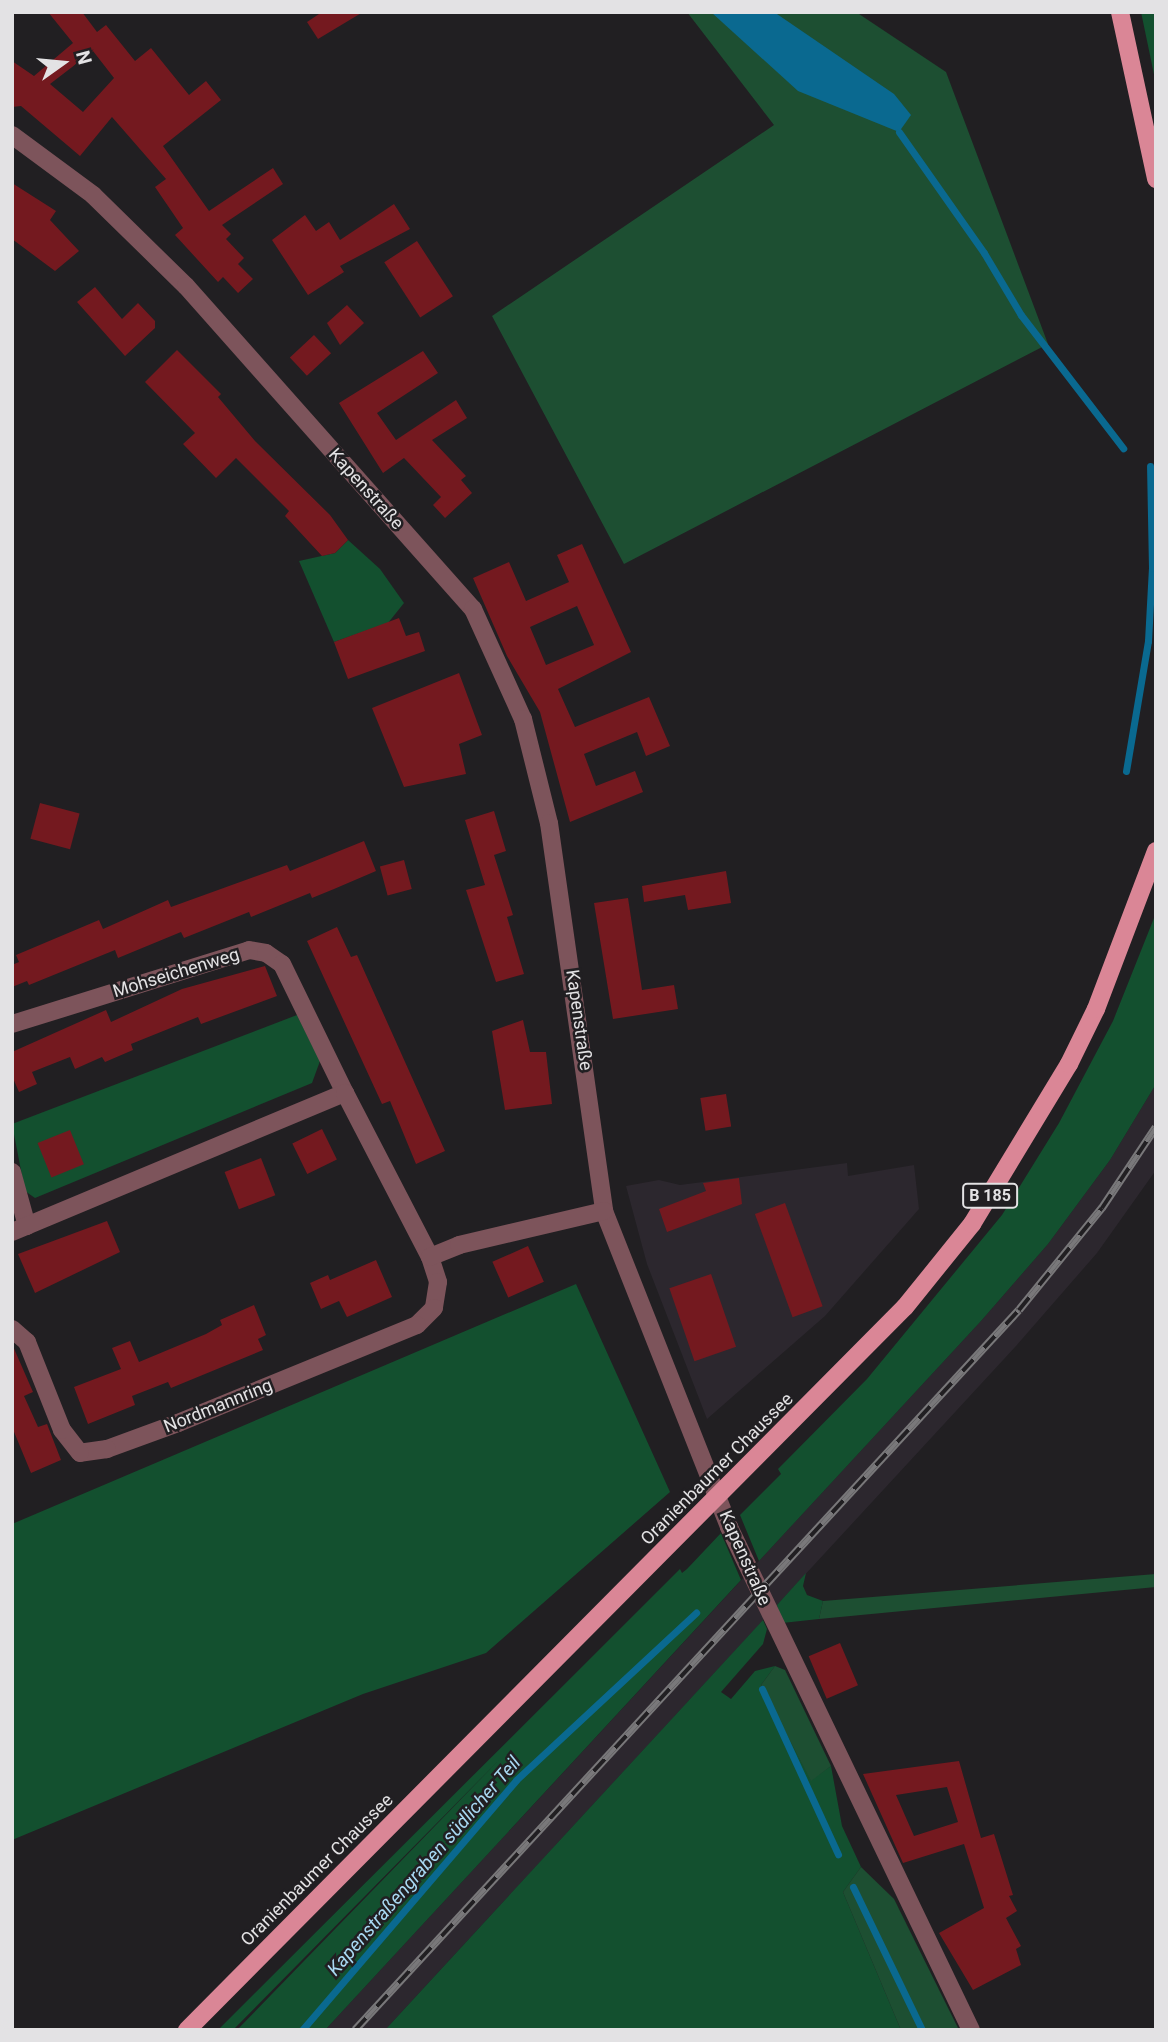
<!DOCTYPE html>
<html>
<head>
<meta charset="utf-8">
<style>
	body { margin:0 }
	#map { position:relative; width:1168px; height:2042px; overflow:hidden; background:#211f22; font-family:Roboto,sans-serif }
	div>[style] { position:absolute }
	.built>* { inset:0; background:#2c272e }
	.green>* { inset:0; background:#13502f }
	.forest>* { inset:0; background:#1d4f32 }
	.water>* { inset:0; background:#0a6990 }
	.stream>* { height:7px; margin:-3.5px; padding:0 3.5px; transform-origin:3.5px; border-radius:3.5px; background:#0a6990 }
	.building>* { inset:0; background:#74191f; transform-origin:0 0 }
	.minor>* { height:18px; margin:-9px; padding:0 9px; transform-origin:9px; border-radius:9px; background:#7d545b }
	.primary>* { height:18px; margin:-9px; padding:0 9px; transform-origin:9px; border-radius:9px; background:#da8696 }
	.rail>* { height:8px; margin-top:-4px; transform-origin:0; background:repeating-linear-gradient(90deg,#211f22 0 16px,#79787a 0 32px); box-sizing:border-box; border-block:2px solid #79787a }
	span { translate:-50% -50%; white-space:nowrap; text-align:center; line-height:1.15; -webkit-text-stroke:5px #211f22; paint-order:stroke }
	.shield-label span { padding:2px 5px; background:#211f22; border:2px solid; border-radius:5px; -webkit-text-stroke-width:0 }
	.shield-label { font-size:16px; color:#e3e2e4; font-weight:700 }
	.street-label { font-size:18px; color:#e3e2e4 }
	.water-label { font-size:19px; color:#a9d9f3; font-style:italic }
	.frame { position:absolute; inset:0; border:14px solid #e3e2e4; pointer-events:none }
	.north { position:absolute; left:28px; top:28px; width:70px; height:70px; -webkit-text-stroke:5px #211f22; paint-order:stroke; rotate:75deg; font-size:19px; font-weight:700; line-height:28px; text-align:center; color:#e3e2e4 }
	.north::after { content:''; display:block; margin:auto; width:24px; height:32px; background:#e3e2e4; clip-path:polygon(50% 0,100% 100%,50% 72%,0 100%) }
</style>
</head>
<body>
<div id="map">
	<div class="built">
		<div style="clip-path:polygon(1156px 1084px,1156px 1170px,1097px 1253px,1016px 1346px,385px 2030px,325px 2030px,981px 1321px,1048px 1244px,1110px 1160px)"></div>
		<div style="clip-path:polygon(847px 1163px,848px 1176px,914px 1165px,919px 1209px,825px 1316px,707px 1419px,647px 1264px,626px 1186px,659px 1180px,680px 1185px)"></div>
	</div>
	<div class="green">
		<div style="clip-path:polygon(1141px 12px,1156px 12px,1156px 84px)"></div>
		<div style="clip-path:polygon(348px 540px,380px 569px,404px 603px,388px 623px,334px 642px,299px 561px,335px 553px)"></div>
		<div style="clip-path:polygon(1156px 913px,1156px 1084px,1110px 1160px,1048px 1244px,981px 1321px,759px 1561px,740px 1515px,781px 1474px,778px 1469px,867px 1379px,1002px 1215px,1059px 1123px,1113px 1021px)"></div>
		<div style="clip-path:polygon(297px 1015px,320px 1061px,312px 1083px,35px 1198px,25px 1191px,12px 1124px)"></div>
		<div style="clip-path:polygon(576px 1284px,670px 1492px,486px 1653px,363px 1694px,12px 1840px,12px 1524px)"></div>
		<div style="clip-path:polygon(721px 1533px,741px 1580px,325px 2030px,237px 2030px,500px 1759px,233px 2030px,218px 2030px,680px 1569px,682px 1573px,687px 1569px)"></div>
		<div style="clip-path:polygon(806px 1573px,803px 1586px,807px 1595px,823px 1601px,819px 1619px,782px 1623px,777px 1605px)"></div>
		<div style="clip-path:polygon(763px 1620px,767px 1629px,763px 1644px,721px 1692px,731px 1699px,755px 1671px,775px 1666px,761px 1685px,811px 1780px,831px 1766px,842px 1826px,861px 1867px,843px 1892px,901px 2030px,385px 2030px)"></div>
	</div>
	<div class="forest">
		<div style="clip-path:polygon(687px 12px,856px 12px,946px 72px,1048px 344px,624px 564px,492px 316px,774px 125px)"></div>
		<div style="clip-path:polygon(1156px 1574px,1156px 1587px,819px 1619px,823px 1601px)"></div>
		<div style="clip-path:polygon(775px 1666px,785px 1670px,831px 1766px,811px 1781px,761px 1685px)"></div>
		<div style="clip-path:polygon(861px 1867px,894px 1899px,959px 2030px,901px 2030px,843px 1892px)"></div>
	</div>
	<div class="water">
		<div style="clip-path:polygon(711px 12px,774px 12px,894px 94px,911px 115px,899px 132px,798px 91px)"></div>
	</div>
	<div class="stream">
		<div style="left:899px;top:132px;width:148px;rotate:54.9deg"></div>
		<div style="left:984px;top:253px;width:72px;rotate:59.2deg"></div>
		<div style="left:1021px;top:315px;width:168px;rotate:52.5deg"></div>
		<div style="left:1126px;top:771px;width:132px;rotate:-80.4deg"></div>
		<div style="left:1148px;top:641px;width:73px;rotate:-86.9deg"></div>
		<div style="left:1152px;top:568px;width:102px;rotate:-91.1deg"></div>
		<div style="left:762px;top:1689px;width:182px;rotate:65.3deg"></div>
		<div style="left:853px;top:1887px;width:159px;rotate:64.2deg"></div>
		<div style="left:302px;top:2030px;width:329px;rotate:-49.4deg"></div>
		<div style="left:516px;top:1780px;width:246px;rotate:-42.9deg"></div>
	</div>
	<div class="building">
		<div style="clip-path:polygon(evenodd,48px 12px,82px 12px,97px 32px,106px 25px,135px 61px,151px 48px,189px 95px,206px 81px,221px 100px,163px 146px,209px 211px,273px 168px,283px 184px,222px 225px,231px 234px,226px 239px,244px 258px,238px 264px,253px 279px,238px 293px,223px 277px,218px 282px,175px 235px,183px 228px,155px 187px,166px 179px,112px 117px,80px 156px,21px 106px,12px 107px,12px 61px,34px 76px,73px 43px,48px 12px,93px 51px,114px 78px,83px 112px,50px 84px,93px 51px)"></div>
		<div style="clip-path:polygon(322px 12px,363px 12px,318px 39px,307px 22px)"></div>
		<div style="clip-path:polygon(12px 183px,56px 211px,50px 220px,79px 251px,55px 271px,12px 239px)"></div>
		<div style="clip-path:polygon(394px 204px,410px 229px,340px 266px,344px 272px,308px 295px,272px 240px,305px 215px,316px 231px,329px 222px,340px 240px)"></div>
		<div style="left:417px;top:241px;width:66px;height:39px;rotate:57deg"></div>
		<div style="clip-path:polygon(95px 287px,122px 319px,138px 303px,155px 321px,155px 328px,125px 356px,77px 302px)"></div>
		<div style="clip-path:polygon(347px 305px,364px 323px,340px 345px,327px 323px)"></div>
		<div style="left:314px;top:335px;width:25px;height:33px;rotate:47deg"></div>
		<div style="clip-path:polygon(177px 350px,221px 394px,218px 397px,255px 441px,330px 515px,348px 540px,335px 553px,322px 556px,285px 516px,289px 511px,236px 458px,216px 478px,183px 444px,195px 433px,145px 382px)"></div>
		<div style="clip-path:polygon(423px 351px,438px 373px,377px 413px,396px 440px,456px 400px,467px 418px,432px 440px,466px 476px,461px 480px,472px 493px,445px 518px,433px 505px,441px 497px,404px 458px,383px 473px,339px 403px)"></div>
		<div style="clip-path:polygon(evenodd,582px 544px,631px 652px,558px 689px,575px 727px,649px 697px,670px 746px,646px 756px,637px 732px,584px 754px,596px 786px,635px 771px,643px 792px,570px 822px,540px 712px,507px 656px,473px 578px,509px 562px,526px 601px,569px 582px,557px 555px,582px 544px,577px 606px,594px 645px,546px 665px,530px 627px,577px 606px)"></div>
		<div style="clip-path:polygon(399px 618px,406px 636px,419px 632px,425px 651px,348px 679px,334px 642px)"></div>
		<div style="clip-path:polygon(459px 673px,482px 735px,459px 744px,466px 774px,404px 787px,372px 708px)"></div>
		<div style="left:40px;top:803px;width:41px;height:37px;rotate:15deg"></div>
		<div style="clip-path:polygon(494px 811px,506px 851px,494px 855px,513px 915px,507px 917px,524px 974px,496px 982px,466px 890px,485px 885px,465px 820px)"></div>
		<div style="clip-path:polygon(364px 841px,376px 871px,334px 889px,312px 898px,310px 893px,251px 917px,249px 912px,184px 938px,181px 932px,118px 958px,115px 950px,29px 985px,27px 981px,12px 987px,12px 965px,19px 962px,16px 955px,99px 920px,103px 929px,168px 900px,171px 907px,287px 865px,290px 871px)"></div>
		<div style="left:404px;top:860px;width:30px;height:25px;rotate:75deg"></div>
		<div style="clip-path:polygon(726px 871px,731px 903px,688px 910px,685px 895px,644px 902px,642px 886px)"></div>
		<div style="clip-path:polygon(628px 898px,642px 990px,674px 985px,678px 1009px,613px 1019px,594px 903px)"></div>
		<div style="clip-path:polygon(337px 927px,351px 957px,357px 955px,445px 1151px,416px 1164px,390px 1101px,382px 1104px,307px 941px)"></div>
		<div style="clip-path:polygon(265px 966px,277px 996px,201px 1024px,198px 1017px,131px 1044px,133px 1050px,105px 1062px,102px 1057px,75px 1069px,70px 1057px,32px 1072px,37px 1084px,19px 1092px,12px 1076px,12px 1052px,106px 1010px,111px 1022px,182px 989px)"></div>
		<div style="clip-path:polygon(523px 1020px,530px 1052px,546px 1052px,552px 1104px,505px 1110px,492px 1031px)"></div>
		<div style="left:726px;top:1094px;width:33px;height:26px;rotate:81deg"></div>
		<div style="left:322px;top:1129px;width:34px;height:33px;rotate:64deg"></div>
		<div style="left:70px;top:1130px;width:37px;height:35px;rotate:68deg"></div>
		<div style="left:261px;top:1158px;width:40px;height:39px;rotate:69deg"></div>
		<div style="clip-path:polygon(739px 1178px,742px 1204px,667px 1232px,659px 1209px,706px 1191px,703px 1183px)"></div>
		<div style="left:785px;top:1203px;width:110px;height:32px;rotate:70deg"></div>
		<div style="clip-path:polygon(107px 1221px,120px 1252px,35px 1293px,18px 1254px)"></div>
		<div style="left:528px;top:1246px;width:39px;height:39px;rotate:66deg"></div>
		<div style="clip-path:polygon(376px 1260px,392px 1297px,347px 1317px,339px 1301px,321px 1309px,310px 1283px,328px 1275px,330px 1280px)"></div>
		<div style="left:711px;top:1274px;width:77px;height:44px;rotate:71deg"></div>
		<div style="clip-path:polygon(254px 1305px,266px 1335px,258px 1339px,263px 1350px,171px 1388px,168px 1382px,132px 1396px,135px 1405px,88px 1424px,74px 1387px,121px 1369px,112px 1348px,130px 1341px,139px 1362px,206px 1334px,222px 1325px,220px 1320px)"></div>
		<div style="clip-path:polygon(12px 1344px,33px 1392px,24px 1396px,38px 1427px,47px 1424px,61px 1460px,31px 1473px,12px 1427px)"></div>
		<div style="left:840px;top:1643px;width:46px;height:34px;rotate:67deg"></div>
		<div style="clip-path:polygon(evenodd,959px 1761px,981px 1838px,994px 1834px,1013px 1895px,1009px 1896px,1017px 1911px,1006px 1918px,1021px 1946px,1016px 1949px,1021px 1965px,973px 1990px,939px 1933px,984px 1908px,964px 1844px,903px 1863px,863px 1774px,959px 1761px,947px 1787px,958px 1822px,914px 1836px,896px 1795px,947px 1787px)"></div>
	</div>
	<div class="minor">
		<div style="left:12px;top:135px;width:101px;rotate:36.5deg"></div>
		<div style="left:93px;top:195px;width:130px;rotate:44.4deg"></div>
		<div style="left:186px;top:286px;width:432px;rotate:48.4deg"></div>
		<div style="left:473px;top:609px;width:121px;rotate:65.6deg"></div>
		<div style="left:523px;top:719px;width:107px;rotate:76deg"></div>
		<div style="left:549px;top:823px;width:392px;rotate:81.9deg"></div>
		<div style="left:604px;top:1211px;width:340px;rotate:68.4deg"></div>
		<div style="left:729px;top:1527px;width:558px;rotate:64.31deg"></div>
		<div style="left:12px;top:1024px;width:248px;rotate:-17.3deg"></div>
		<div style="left:249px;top:950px;width:17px;rotate:10deg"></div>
		<div style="left:266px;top:953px;width:19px;rotate:35deg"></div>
		<div style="left:282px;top:964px;width:144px;rotate:64deg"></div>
		<div style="left:12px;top:1172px;width:56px;rotate:74.5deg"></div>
		<div style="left:12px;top:1232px;width:361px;rotate:-22.7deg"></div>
		<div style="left:345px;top:1093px;width:185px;rotate:62.6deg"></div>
		<div style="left:430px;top:1257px;width:26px;rotate:72deg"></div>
		<div style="left:438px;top:1282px;width:26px;rotate:99deg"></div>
		<div style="left:434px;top:1308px;width:24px;rotate:135deg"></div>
		<div style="left:417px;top:1325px;width:258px;rotate:157.7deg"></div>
		<div style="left:178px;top:1423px;width:76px;rotate:159.9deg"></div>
		<div style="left:107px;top:1449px;width:27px;rotate:172deg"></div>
		<div style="left:80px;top:1453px;width:29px;rotate:-128deg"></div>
		<div style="left:62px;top:1430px;width:95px;rotate:-111.7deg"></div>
		<div style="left:27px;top:1342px;width:20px;rotate:-139deg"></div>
		<div style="left:430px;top:1257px;width:31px;rotate:-22deg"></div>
		<div style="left:459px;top:1245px;width:149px;rotate:-13.2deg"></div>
	</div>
	<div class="primary">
		<div style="left:1120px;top:12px;width:171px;rotate:77.8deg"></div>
		<div style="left:187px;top:2030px;width:1019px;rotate:-45.2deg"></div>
		<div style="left:905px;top:1307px;width:107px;rotate:-51.1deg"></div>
		<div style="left:972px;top:1224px;width:187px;rotate:-58.8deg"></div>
		<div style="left:1069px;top:1064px;width:61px;rotate:-63.9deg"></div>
		<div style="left:1096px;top:1009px;width:169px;rotate:-69.2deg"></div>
	</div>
	<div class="rail">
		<div style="left:355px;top:2030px;width:979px;rotate:-47.32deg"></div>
		<div style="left:1019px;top:1310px;width:132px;rotate:-50.9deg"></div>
		<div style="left:1102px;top:1208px;width:97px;rotate:-56.3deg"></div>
	</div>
	<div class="shield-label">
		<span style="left:990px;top:1196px">B 185</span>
	</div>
	<div class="street-label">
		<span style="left:366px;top:489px;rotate:48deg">Kapenstraße</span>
		<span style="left:176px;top:973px;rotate:-17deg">Mohseichenweg</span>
		<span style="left:579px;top:1020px;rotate:82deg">Kapenstraße</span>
		<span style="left:218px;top:1406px;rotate:-22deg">Nordmannring</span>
		<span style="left:717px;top:1469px;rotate:-45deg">Oranienbaumer Chaussee</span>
		<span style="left:745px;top:1558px;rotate:66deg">Kapenstraße</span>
		<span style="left:317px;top:1870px;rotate:-45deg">Oranienbaumer Chaussee</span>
	</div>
	<div class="water-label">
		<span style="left:424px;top:1866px;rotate:-49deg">Kapenstraßengraben südlicher Teil</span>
	</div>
	<div class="frame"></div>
	<div class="north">N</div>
</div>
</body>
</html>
